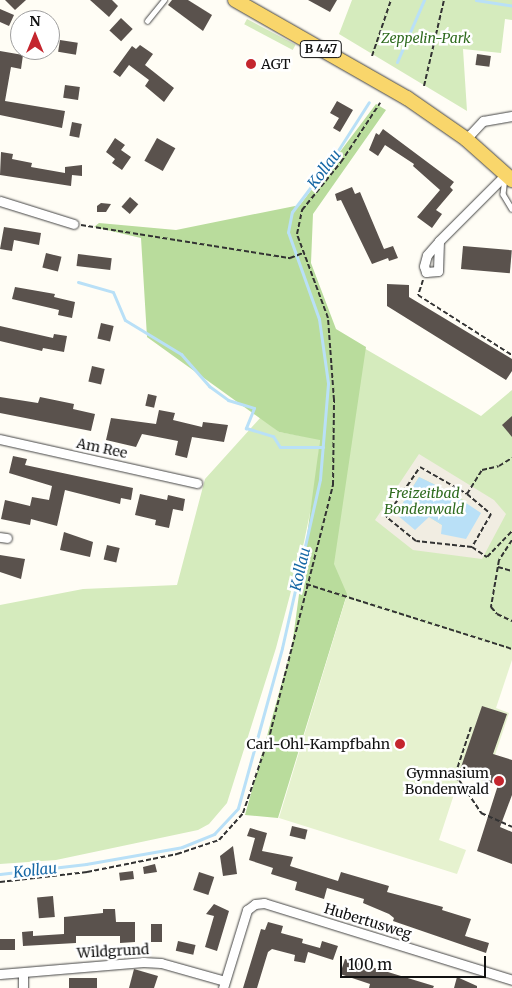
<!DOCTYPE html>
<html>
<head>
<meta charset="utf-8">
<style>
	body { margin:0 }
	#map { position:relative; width:512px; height:988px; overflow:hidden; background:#fffdf5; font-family:Merriweather,serif }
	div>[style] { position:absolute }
	.green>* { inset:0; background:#d5ebbd; transform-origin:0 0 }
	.forest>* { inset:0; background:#b9dc9c }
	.pitch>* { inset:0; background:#e6f2cf }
	.plaza>* { inset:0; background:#f1ede2 }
	.water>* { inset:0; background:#b9e0f7 }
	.stream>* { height:3px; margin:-1.5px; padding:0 1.5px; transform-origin:1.5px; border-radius:1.5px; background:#b9e0f7 }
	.building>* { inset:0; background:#5a524d; transform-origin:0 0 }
	.path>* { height:2px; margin-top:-1px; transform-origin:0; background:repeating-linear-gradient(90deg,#333 0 5px,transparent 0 7.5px) }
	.roads { filter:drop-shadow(0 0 1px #444) drop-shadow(0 0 1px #444) }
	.service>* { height:4.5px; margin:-2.25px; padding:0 2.25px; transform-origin:2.25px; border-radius:2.25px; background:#fff }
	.minor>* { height:9px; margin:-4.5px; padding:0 4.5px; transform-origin:4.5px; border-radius:4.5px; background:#fff }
	.primary>* { height:14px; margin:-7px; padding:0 7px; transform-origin:7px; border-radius:7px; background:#f9d66b }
	.dots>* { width:14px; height:14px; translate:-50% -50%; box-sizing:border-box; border:2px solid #fff; border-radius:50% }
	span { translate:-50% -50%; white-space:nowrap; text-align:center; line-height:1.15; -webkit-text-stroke:5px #fff; paint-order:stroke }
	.shield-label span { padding:1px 4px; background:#fff; border:1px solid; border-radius:4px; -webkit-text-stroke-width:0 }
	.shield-label { font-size:12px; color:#111; font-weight:700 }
	.park-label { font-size:14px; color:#2f6b1f; font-style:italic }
	.poi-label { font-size:14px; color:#111 }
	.left { translate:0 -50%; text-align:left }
	.right { translate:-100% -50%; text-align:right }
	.street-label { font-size:14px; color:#111 }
	.water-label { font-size:15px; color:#1768a6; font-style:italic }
	.north { position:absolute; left:10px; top:10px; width:50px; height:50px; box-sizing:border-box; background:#fff; border:1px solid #a0a0a0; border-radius:50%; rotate:0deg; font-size:14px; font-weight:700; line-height:20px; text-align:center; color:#111 }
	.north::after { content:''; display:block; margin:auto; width:18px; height:22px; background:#c4262e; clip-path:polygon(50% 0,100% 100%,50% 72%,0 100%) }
	.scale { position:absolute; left:340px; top:956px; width:146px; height:22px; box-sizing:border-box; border:2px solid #111; border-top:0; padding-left:6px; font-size:15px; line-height:18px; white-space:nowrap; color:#111; -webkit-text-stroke:4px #fff; paint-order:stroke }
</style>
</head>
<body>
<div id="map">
	<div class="green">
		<div style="clip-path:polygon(352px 0,512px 0,512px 20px,505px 19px,501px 53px,463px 49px,467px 111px,339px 34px)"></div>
		<div style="left:247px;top:19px;width:55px;height:6px;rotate:28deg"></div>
		<div style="clip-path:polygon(338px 333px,481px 416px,512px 390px,512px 650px,308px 587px)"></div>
		<div style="clip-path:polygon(261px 417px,279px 432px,320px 439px,316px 484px,304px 542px,276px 648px,227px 803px,209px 824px,198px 830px,56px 860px,0 864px,0 605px,83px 589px,177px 585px,205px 479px)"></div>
	</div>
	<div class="forest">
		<div style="clip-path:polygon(376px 104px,386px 110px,313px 214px,311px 263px,336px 329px,366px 347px,334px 564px,347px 594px,278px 818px,245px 815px,292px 646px,320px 440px,279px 432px,147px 337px,141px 238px,94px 227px,99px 223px,176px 230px,300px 205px)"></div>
	</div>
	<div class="pitch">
		<div style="clip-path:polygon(346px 598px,512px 650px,512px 660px,496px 708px,509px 713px,485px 785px,460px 776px,439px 840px,466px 850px,457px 874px,279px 818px)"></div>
	</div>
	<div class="plaza">
		<div style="clip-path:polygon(evenodd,419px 454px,494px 500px,506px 514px,482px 559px,413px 550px,375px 520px,419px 454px,419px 477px,448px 491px,467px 502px,442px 525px,429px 517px,396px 514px,419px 477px)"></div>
	</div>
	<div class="water">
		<div style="clip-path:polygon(419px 477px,448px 491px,481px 513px,466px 539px,441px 534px,442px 525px,429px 517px,415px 530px,396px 514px)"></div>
	</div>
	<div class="stream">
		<div style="left:476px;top:0;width:36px;rotate:9deg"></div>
		<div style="left:397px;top:62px;width:68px;rotate:-66.5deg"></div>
		<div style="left:78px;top:282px;width:36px;rotate:16deg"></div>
		<div style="left:113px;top:292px;width:30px;rotate:67deg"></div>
		<div style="left:125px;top:320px;width:66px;rotate:31.3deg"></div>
		<div style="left:181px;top:354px;width:43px;rotate:48.8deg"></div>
		<div style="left:209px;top:386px;width:24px;rotate:36deg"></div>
		<div style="left:228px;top:400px;width:27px;rotate:17deg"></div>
		<div style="left:254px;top:408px;width:22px;rotate:112deg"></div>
		<div style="left:246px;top:428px;width:28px;rotate:17deg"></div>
		<div style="left:273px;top:436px;width:13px;rotate:58deg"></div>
		<div style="left:280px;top:447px;width:43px"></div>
		<div style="left:0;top:874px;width:87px;rotate:-6.6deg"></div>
		<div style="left:86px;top:864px;width:97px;rotate:-10deg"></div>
		<div style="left:182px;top:847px;width:35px;rotate:-22deg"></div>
		<div style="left:214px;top:834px;width:35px;rotate:-47deg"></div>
		<div style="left:238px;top:808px;width:166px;rotate:-74.6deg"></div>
		<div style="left:282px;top:648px;width:173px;rotate:-77.3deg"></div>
		<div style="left:320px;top:479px;width:96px;rotate:-85.2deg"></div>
		<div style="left:328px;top:383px;width:65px;rotate:-98deg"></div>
		<div style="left:319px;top:319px;width:92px;rotate:-109.6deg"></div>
		<div style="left:288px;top:232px;width:20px;rotate:-79deg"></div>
		<div style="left:292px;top:212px;width:75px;rotate:-53.1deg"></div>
		<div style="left:337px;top:152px;width:59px;rotate:-57.4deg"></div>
	</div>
	<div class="building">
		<div style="clip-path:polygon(5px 0,26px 0,15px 10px)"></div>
		<div style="clip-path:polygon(90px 0,112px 0,118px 6px,109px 17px)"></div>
		<div style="clip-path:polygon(172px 0,188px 0,212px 15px,203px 31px,168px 5px)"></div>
		<div style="clip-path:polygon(308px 0,337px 0,330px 12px)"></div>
		<div style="clip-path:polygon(0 9px,14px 15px,9px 26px,0 22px)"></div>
		<div style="left:121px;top:18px;width:16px;height:17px;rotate:43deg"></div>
		<div style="left:60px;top:40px;width:18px;height:12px;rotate:9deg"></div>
		<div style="clip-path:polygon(140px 45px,153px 54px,145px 65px,174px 88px,164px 102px,145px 86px,149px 80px,129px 65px,120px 77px,113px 72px,132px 46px,136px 49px)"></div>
		<div style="clip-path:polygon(0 51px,23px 55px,21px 69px,11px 67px,5px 101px,65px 111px,62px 128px,0 115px)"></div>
		<div style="left:477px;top:54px;width:14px;height:11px;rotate:8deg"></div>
		<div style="left:65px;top:85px;width:15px;height:13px;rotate:8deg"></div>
		<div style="clip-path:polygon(337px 101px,353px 110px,340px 132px,333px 128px,339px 118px,330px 113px)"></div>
		<div style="left:72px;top:122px;width:10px;height:14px;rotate:11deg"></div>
		<div style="clip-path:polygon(383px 129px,454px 182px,450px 187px,453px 190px,436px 210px,442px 214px,432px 228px,417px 217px,440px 190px,413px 166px,414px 164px,385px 145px,378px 156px,369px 150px,376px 133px,379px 135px)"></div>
		<div style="clip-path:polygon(115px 138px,125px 145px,121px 150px,131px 157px,122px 170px,112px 163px,115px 159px,106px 152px)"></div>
		<div style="left:157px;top:138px;width:21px;height:26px;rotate:29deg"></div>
		<div style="clip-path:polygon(1px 152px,13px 154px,12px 159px,32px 163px,31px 167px,65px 173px,65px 167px,82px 165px,82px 176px,72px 175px,71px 186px,0 175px)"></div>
		<div style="clip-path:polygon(352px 187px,355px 194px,360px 192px,384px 249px,393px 246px,398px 258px,389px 261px,388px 258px,372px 264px,341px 200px,337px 201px,335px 194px)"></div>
		<div style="left:130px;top:197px;width:11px;height:13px;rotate:41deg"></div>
		<div style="clip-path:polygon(101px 203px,111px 204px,106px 212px,97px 212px,97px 206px)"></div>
		<div style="clip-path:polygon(4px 227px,41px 233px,39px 245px,14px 240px,12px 251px,0 249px)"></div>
		<div style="left:463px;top:246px;width:49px;height:23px;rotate:5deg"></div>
		<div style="left:46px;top:253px;width:16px;height:15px;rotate:14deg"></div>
		<div style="left:78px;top:254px;width:34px;height:12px;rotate:7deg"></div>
		<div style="clip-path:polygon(387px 284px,409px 285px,409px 297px,512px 359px,512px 371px,506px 380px,387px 306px)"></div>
		<div style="clip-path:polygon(15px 287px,55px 294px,54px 297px,75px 302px,72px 318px,58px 315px,59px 310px,12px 299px)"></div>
		<div style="left:101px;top:323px;width:13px;height:16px;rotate:13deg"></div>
		<div style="clip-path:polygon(0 326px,53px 338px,54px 334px,67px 336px,64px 352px,43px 348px,42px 351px,0 341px)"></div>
		<div style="left:92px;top:366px;width:13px;height:16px;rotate:13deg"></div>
		<div style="left:148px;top:394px;width:9px;height:12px;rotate:13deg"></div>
		<div style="clip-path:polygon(0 397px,38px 403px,40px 397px,74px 404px,73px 409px,95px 414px,91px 431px,0 413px)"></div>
		<div style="clip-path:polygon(159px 410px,175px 413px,173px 420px,202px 427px,203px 422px,228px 425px,224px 442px,192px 437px,187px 458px,175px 455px,178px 441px,142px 434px,136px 447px,106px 440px,111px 418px,156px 424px)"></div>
		<div style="clip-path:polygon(512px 416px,512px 437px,502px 425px)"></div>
		<div style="clip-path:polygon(13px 456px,27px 459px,25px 465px,133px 488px,131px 500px,121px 498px,120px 504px,65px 490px,57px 526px,31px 519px,30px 525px,1px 519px,5px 500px,30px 506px,32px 497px,49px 500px,52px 486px,9px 473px)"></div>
		<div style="clip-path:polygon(140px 494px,167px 500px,168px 495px,185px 499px,183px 511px,173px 509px,169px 528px,155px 525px,156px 520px,135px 515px)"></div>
		<div style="clip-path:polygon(64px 532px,93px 542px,90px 557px,60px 550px)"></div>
		<div style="left:107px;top:545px;width:13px;height:15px;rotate:13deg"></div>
		<div style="clip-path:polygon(0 555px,25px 559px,21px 579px,0 572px)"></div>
		<div style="clip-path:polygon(482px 706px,507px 714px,493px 754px,512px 760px,512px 795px,500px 827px,512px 832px,512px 864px,477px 851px,498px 785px,459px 773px)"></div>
		<div style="left:292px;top:826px;width:16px;height:10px;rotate:14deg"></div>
		<div style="clip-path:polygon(250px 828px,267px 833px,262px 851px,293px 857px,290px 866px,338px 881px,341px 872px,389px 886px,387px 892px,443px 907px,442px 910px,471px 919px,465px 936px,489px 943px,486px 953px,393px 921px,394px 918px,389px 914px,363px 903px,364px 899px,327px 888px,324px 899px,295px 890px,297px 882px,271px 874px,273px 868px,249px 860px,255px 838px,247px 836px)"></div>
		<div style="clip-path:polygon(233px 846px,237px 874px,223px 876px,220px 856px)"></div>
		<div style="clip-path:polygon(155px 864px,157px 872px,144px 874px,143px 867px)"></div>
		<div style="left:133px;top:871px;width:8px;height:14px;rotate:83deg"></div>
		<div style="left:199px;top:872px;width:16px;height:19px;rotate:18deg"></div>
		<div style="left:53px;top:896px;width:21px;height:16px;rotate:85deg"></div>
		<div style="clip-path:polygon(214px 904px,229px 911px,217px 951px,205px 947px,214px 916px,206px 914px)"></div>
		<div style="clip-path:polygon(103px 909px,115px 909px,116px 922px,135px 922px,135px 942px,120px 943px,120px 936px,76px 936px,76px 943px,23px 946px,22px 932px,33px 931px,33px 936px,64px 934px,64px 917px,103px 913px)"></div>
		<div style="clip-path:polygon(268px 922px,283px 926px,281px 933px,303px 939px,302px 943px,320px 948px,322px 941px,338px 946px,333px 960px,308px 952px,305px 963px,294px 961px,295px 955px,272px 949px,268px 952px,257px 988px,243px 988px,261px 929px,265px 930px)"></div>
		<div style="left:151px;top:924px;width:11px;height:18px"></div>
		<div style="left:15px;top:939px;width:11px;height:15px;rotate:90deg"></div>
		<div style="left:178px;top:941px;width:18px;height:10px;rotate:13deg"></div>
		<div style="clip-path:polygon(345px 959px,434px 986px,433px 988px,369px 988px,370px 984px,340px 974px)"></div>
		<div style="clip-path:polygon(134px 969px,158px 976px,154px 988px,129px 988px)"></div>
		<div style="clip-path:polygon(457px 977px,477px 986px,477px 988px,454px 988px)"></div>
		<div style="left:97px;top:978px;width:10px;height:28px;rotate:90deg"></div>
	</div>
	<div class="path">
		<div style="left:372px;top:56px;width:59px;rotate:-71.3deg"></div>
		<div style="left:424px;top:86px;width:88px;rotate:-76.9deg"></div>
		<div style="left:81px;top:225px;width:212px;rotate:9deg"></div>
		<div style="left:290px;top:258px;width:14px;rotate:-21deg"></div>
		<div style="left:423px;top:280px;width:16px;rotate:108deg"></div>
		<div style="left:418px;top:295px;width:112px;rotate:32.6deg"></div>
		<div style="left:420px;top:467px;width:54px;rotate:29.9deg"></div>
		<div style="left:467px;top:494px;width:31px;rotate:40deg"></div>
		<div style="left:491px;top:514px;width:38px;rotate:120deg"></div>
		<div style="left:472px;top:547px;width:56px;rotate:-173.9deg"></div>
		<div style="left:416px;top:541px;width:38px;rotate:-141deg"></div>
		<div style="left:386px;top:517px;width:60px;rotate:-55.8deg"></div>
		<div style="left:467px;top:494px;width:28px;rotate:-58deg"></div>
		<div style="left:482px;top:470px;width:17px;rotate:-13deg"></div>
		<div style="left:499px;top:466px;width:15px;rotate:-32deg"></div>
		<div style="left:512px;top:540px;width:24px;rotate:123deg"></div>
		<div style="left:499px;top:560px;width:48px;rotate:99.7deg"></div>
		<div style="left:491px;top:607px;width:9px;rotate:49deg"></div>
		<div style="left:497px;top:614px;width:17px;rotate:25deg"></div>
		<div style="left:472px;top:547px;width:18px;rotate:34deg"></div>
		<div style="left:487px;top:557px;width:36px;rotate:-46deg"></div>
		<div style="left:498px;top:567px;width:15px;rotate:16deg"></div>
		<div style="left:306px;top:584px;width:216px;rotate:17.5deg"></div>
		<div style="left:471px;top:727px;width:54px;rotate:108.4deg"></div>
		<div style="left:454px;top:778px;width:5px;rotate:22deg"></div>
		<div style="left:459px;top:780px;width:40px;rotate:56deg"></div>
		<div style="left:481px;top:813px;width:34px;rotate:24deg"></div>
		<div style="left:0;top:882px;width:88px;rotate:-6.6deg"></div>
		<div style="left:87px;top:872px;width:92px;rotate:-11.3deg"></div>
		<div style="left:177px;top:854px;width:44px;rotate:-18.4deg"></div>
		<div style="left:219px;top:840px;width:36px;rotate:-48deg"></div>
		<div style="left:243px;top:813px;width:83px;rotate:-71.1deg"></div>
		<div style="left:270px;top:734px;width:257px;rotate:-75.8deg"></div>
		<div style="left:333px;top:485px;width:85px;rotate:-89.3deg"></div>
		<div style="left:334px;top:400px;width:82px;rotate:-94.2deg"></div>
		<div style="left:328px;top:318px;width:90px;rotate:-110.3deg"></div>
		<div style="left:297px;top:234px;width:25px;rotate:-78deg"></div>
		<div style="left:302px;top:210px;width:62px;rotate:-50.9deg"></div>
		<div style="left:341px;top:162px;width:71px;rotate:-56.5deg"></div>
	</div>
	<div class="roads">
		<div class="service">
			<div style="left:147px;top:21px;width:27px;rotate:-51deg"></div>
			<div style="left:505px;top:178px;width:16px;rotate:97deg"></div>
			<div style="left:503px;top:194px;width:17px;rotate:59deg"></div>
		</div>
		<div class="minor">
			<div style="left:466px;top:139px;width:25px;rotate:-47deg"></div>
			<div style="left:483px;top:121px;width:29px;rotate:-10deg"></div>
			<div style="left:0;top:201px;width:77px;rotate:17.3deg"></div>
			<div style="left:439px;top:241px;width:30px;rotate:92deg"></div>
			<div style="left:438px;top:271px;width:12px;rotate:175deg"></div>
			<div style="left:426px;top:272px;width:6px;rotate:-108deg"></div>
			<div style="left:424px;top:266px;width:11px;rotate:-75deg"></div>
			<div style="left:427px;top:255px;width:18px;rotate:-49deg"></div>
			<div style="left:439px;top:241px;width:95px;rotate:-45deg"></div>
			<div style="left:0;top:439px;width:202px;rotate:12.6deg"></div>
			<div style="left:0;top:537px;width:7px;rotate:8deg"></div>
			<div style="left:23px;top:973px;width:15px;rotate:90deg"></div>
			<div style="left:0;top:974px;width:144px;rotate:-4.8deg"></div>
			<div style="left:143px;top:962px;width:18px;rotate:3deg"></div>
			<div style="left:161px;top:963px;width:66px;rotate:15.7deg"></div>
			<div style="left:223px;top:988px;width:82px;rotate:-72.9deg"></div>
			<div style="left:247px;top:910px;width:10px;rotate:-37deg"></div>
			<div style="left:255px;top:904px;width:9px;rotate:-6deg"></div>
			<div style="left:264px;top:903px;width:260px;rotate:17.2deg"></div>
		</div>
		<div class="primary">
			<div style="left:235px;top:0;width:198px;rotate:29.7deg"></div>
			<div style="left:407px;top:98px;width:72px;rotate:34.8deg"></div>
			<div style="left:466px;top:139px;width:62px;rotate:41.7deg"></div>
		</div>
	</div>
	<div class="dots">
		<div style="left:251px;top:64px;background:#c4262e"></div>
		<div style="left:400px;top:744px;background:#c4262e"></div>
		<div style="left:499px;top:781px;background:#c4262e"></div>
	</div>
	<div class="shield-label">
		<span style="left:321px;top:49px">B 447</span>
	</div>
	<div class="park-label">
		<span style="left:426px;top:38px">Zeppelin-Park</span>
		<span style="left:424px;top:501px">Freizeitbad<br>Bondenwald</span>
	</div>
	<div class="poi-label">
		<span class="left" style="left:261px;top:64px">AGT</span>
		<span class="right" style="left:390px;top:744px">Carl-Ohl-Kampfbahn</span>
		<span class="right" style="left:489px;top:781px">Gymnasium<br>Bondenwald</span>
	</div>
	<div class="street-label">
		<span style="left:102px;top:448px;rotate:12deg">Am Ree</span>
		<span style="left:368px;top:921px;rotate:17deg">Hubertusweg</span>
		<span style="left:113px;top:951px;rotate:-3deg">Wildgrund</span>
	</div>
	<div class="water-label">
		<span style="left:324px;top:169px;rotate:-53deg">Kollau</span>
		<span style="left:300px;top:569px;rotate:-77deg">Kollau</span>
		<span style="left:35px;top:870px;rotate:-6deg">Kollau</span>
	</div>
	<div class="north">N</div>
	<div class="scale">100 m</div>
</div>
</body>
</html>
